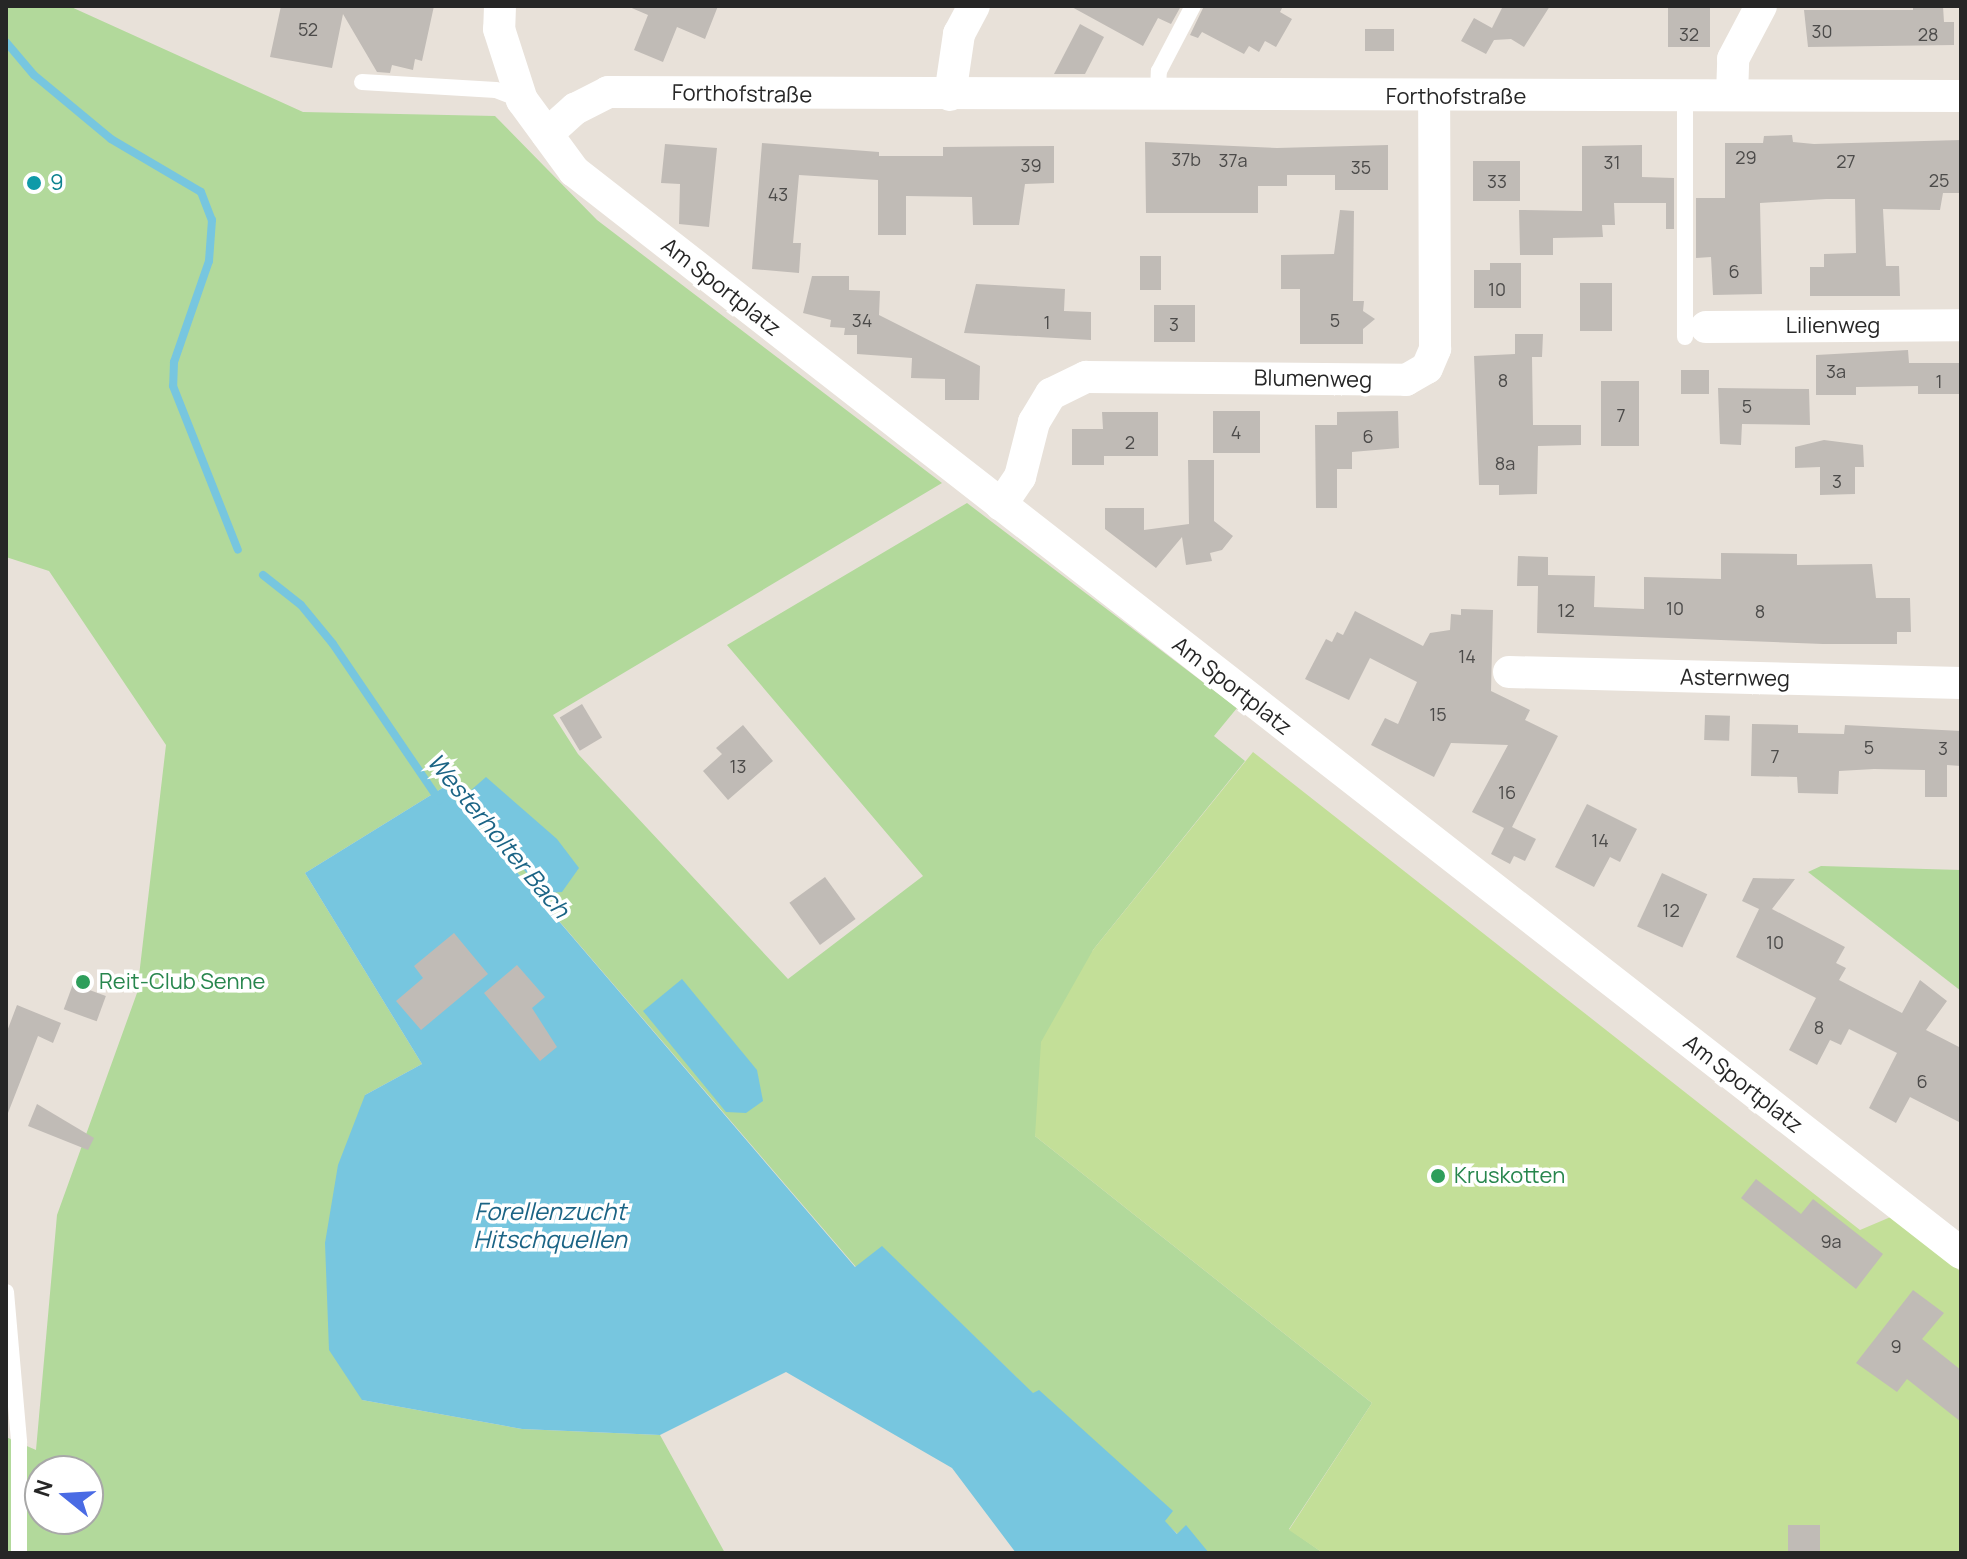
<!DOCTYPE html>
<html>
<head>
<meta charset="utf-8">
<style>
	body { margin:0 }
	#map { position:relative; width:1967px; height:1559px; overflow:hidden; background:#e8e1d9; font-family:Manrope,sans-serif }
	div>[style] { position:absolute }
	.green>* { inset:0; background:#b2d99b }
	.pitch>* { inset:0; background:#c3df98 }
	.water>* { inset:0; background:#77c6df }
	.stream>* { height:8px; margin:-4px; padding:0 4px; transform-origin:4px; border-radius:4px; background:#77c6df }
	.building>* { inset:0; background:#c0bbb6; transform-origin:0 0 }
	.lane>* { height:16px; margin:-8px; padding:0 8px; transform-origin:8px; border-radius:8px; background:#fff }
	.street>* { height:32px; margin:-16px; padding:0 16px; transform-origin:16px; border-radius:16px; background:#fff }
	.dots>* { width:22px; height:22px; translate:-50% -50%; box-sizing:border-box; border:4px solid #fff; border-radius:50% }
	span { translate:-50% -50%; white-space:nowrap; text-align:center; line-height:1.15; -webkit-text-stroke:7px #fff; paint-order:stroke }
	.number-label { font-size:18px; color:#4c4b4a }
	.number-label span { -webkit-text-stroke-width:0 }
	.street-label { font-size:22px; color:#262626 }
	.culture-label { font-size:22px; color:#0d838f }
	.left { translate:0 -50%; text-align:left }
	.leisure-label { font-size:22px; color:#27864d }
	.water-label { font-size:24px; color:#1b6485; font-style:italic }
	.frame { position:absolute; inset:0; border:8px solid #262626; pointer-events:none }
	.north { position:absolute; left:24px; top:1455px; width:80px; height:80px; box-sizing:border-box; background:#fff; border:2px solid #a8a8a8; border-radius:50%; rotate:288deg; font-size:22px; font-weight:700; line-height:32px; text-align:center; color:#262626 }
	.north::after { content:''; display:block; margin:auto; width:28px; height:36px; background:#4a6be4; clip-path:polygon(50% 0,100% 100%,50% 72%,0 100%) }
</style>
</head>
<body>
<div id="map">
	<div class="green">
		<div style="clip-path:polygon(evenodd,6px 6px,69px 6px,303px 112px,495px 116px,597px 220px,942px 483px,553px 715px,578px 754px,788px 979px,923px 876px,727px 645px,967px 503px,1237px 708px,1214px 736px,1245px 761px,1093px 950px,1035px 1136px,1372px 1403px,1289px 1529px,1323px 1553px,1197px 1553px,882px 1247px,856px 1267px,444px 787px,305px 873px,422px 1064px,365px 1095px,362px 1400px,522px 1429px,660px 1435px,725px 1553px,6px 1553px,6px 1437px,36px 1450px,57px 1215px,137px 993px,166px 745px,49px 571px,6px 557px,6px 6px,40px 1471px,88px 1471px,88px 1519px,40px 1519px,40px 1471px)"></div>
		<div style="clip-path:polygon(1821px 866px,1961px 870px,1961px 991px,1808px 872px)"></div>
	</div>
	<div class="pitch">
		<div style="clip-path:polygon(1253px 752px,1860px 1230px,1893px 1216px,1961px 1272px,1961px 1553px,1323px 1553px,1289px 1530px,1372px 1403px,1035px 1136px,1041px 1042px,1093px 950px)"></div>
	</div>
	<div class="water">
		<div style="clip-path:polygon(486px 777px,557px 839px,579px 868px,562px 892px,549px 893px,536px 884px,462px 798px)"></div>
		<div style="clip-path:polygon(444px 787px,855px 1267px,882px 1246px,1033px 1393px,1039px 1390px,1173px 1511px,1165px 1521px,1177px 1534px,1186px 1525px,1209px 1553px,1016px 1553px,952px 1468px,786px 1372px,660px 1435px,522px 1429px,362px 1400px,329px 1350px,325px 1243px,338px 1165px,365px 1095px,422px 1064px,305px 873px)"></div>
		<div style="clip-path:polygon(682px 979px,757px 1070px,763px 1101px,746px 1113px,726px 1112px,643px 1011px)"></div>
	</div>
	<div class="stream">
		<div style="left:6px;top:42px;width:43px;rotate:49.7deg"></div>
		<div style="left:34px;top:75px;width:100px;rotate:39.7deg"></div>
		<div style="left:111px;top:139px;width:104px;rotate:30.5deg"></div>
		<div style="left:201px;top:192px;width:30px;rotate:69deg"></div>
		<div style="left:212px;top:220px;width:41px;rotate:94.2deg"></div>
		<div style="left:209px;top:261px;width:107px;rotate:109.1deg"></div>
		<div style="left:174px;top:362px;width:24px;rotate:92deg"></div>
		<div style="left:173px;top:386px;width:176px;rotate:68.4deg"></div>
		<div style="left:263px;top:575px;width:48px;rotate:38.3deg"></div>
		<div style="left:301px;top:605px;width:50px;rotate:50.6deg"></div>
		<div style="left:333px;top:644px;width:189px;rotate:55.8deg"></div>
	</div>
	<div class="building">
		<div style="clip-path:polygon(281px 6px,434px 6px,422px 61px,415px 59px,413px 70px,392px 65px,390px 73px,377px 72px,343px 14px,332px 68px,270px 57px)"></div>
		<div style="clip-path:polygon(627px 6px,718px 6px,705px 39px,677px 27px,663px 62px,634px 50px,648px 15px)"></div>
		<div style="clip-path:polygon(1070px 6px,1181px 6px,1171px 24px,1158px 18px,1143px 46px)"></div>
		<div style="clip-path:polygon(1204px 6px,1283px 6px,1280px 12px,1292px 19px,1276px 47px,1265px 41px,1259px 52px,1249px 46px,1244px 54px,1202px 32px,1198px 38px,1190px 35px)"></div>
		<div style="clip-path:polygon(1503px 6px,1550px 6px,1524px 47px,1511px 39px,1494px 40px,1486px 54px,1461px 41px,1474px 18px,1492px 28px)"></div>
		<div style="left:1668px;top:6px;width:42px;height:41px"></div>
		<div style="clip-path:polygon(1913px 6px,1943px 6px,1944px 22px,1954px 22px,1954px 45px,1808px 47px,1804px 10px,1913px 10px)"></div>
		<div style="clip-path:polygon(1080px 24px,1104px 37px,1085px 74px,1054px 74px)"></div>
		<div style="left:1394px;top:29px;width:22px;height:29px;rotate:90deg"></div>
		<div style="clip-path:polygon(1792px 135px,1793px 142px,1814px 144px,1961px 140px,1961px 193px,1943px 193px,1940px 210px,1883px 209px,1886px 266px,1899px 266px,1900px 296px,1810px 296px,1810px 267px,1824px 267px,1824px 254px,1856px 253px,1855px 199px,1826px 199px,1760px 203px,1762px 294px,1713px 295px,1711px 257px,1696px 258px,1696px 198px,1725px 198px,1725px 143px,1763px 143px,1764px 136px)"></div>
		<div style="clip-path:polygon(1145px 142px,1277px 148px,1388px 145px,1388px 190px,1335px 190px,1335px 175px,1287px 175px,1287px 186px,1258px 186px,1258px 213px,1146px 213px)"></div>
		<div style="clip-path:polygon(762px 143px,879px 152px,879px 156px,943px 156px,943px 147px,1054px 146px,1054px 183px,1025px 184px,1019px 225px,973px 225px,972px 197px,906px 196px,906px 235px,878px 235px,878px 180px,799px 175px,793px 243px,801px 243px,799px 273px,752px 269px)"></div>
		<div style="clip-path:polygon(665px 144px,717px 148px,709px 227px,679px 224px,680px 184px,661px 183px)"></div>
		<div style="clip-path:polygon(1642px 145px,1642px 177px,1674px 178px,1674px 229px,1666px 229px,1666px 203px,1614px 203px,1615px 225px,1602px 225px,1603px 237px,1553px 238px,1553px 255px,1520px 255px,1519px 210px,1582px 211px,1582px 146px)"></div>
		<div style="left:1473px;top:161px;width:47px;height:40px"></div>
		<div style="clip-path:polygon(1340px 210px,1354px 211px,1353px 301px,1364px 301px,1363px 311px,1375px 319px,1363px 329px,1363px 344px,1300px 344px,1300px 289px,1281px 289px,1281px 255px,1334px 254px)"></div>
		<div style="left:1140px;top:256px;width:21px;height:34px"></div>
		<div style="clip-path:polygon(1490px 263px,1521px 263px,1521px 308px,1474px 308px,1474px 270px,1490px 270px)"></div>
		<div style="clip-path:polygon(812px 276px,849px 276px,849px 290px,880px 291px,879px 315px,980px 366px,979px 400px,945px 400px,945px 379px,911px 378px,912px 358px,857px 354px,857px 335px,844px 335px,845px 328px,830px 327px,831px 320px,803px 313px)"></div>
		<div style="left:1580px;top:283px;width:32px;height:48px"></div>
		<div style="clip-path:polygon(976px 284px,1065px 289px,1064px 311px,1091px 312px,1091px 340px,964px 333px)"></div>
		<div style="left:1154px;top:305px;width:41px;height:37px"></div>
		<div style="clip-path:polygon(1515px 334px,1543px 334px,1542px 357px,1532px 357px,1533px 425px,1581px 425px,1581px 445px,1538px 446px,1537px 494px,1499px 495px,1499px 485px,1479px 485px,1474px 356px,1515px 354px)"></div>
		<div style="clip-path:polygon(1908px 350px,1909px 363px,1961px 363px,1961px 394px,1918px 394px,1918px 386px,1856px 387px,1856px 395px,1816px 395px,1816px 355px)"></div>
		<div style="left:1709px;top:370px;width:24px;height:28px;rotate:90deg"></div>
		<div style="left:1601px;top:381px;width:38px;height:65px"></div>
		<div style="clip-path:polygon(1718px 388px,1809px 389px,1810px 425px,1742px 424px,1741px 445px,1720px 444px)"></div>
		<div style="left:1213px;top:411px;width:47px;height:42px"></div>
		<div style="clip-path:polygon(1398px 411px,1399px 448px,1352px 452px,1352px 469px,1337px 469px,1337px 508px,1316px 508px,1315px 425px,1337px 425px,1337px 412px)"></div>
		<div style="clip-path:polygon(1102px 412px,1158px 412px,1158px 456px,1104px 456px,1104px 465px,1072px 465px,1072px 429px,1103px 429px)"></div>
		<div style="clip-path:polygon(1824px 440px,1863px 445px,1864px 467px,1855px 467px,1855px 494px,1820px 495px,1820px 467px,1795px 468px,1795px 447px)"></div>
		<div style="clip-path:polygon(1188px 460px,1214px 460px,1214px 521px,1233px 536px,1222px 550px,1210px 553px,1212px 561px,1186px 565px,1182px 537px,1156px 568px,1105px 529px,1105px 508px,1144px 508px,1144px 530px,1189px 524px)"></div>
		<div style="clip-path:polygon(1721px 553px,1797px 554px,1797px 565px,1872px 564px,1876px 598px,1910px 598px,1911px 632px,1897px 632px,1897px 644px,1823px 644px,1537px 633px,1538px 586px,1517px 586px,1518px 556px,1548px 557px,1548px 575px,1595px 576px,1594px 607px,1644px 609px,1644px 577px,1721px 579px)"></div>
		<div style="clip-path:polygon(1461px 609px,1493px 610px,1491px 691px,1530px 710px,1525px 720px,1558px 736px,1512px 827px,1536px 839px,1525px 861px,1514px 856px,1510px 864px,1491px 854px,1504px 828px,1472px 812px,1508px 745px,1451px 743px,1434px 777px,1371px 745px,1385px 718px,1398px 724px,1417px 682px,1370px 658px,1349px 700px,1305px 679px,1326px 639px,1332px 642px,1337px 632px,1343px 635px,1355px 611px,1423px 646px,1430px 633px,1450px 630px,1451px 614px,1461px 615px)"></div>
		<div style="left:582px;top:704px;width:39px;height:26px;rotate:59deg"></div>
		<div style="left:1705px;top:715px;width:25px;height:25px;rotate:2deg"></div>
		<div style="clip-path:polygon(1752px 724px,1798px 725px,1798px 733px,1844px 734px,1845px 725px,1961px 731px,1961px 766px,1947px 765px,1947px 797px,1925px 797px,1925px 770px,1874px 769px,1839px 771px,1838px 794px,1798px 793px,1797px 777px,1751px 776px)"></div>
		<div style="clip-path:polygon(743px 725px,773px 761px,728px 800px,703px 771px,722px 754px,716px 748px)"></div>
		<div style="clip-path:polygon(1587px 804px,1637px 829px,1620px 862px,1610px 857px,1594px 887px,1555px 867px)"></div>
		<div style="left:1662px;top:873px;width:50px;height:59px;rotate:25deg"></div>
		<div style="left:825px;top:877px;width:52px;height:44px;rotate:54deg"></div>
		<div style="clip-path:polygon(1753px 878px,1795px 879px,1772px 909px,1845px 947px,1836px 963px,1846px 968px,1839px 980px,1902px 1013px,1920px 980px,1947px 1001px,1926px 1030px,1961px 1048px,1961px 1123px,1910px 1097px,1896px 1123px,1869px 1108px,1897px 1053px,1849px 1029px,1841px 1045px,1830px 1040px,1817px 1065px,1789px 1050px,1816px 998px,1736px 957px,1759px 909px,1742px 901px)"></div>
		<div style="clip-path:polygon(454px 933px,488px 974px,421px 1030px,396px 1001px,423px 978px,414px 966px)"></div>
		<div style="clip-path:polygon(517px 965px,545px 997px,532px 1008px,557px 1047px,540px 1061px,484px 993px)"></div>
		<div style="left:73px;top:984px;width:35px;height:27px;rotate:20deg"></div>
		<div style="clip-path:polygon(17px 1005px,61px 1023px,53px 1043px,38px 1036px,8px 1113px,6px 1034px)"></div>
		<div style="clip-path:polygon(37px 1104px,94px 1138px,88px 1150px,28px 1126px)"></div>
		<div style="clip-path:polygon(1756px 1179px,1801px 1214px,1813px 1199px,1883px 1254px,1856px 1289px,1741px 1198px)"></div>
		<div style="clip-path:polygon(1913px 1290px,1944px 1313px,1922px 1339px,1961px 1370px,1961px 1422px,1907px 1379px,1897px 1392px,1856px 1363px)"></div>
		<div style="left:1820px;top:1525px;width:28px;height:32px;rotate:90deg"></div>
	</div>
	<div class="lane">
		<div style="left:362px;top:82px;width:134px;rotate:3.4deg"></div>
		<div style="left:496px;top:90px;width:28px;rotate:21deg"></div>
		<div style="left:1158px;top:94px;width:23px;rotate:-88deg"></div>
		<div style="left:1159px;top:71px;width:73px;rotate:-62.4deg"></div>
		<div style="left:1685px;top:337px;width:241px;rotate:-90deg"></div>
		<div style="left:6px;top:1292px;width:151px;rotate:85deg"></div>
		<div style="left:19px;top:1442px;width:111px;rotate:90deg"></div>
	</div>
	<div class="street">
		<div style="left:500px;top:6px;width:23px;rotate:92deg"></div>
		<div style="left:499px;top:29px;width:75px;rotate:72.1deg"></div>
		<div style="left:522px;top:100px;width:88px;rotate:53.8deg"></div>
		<div style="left:574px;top:171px;width:1759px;rotate:37.96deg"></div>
		<div style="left:950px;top:95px;width:62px;rotate:-81.6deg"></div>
		<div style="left:959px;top:34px;width:32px;rotate:-62deg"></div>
		<div style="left:1732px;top:95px;width:36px;rotate:-88deg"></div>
		<div style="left:1733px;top:59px;width:60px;rotate:-62.2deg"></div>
		<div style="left:547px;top:134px;width:38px;rotate:-42deg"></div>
		<div style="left:575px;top:109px;width:37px;rotate:-27deg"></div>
		<div style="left:608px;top:92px;width:1353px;rotate:0.17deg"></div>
		<div style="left:1706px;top:327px;width:255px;rotate:-0.4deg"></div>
		<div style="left:1001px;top:505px;width:34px;rotate:-56deg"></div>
		<div style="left:1020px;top:477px;width:57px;rotate:-75.7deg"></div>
		<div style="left:1034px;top:422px;width:33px;rotate:-59deg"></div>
		<div style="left:1051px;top:394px;width:39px;rotate:-26deg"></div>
		<div style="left:1086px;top:377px;width:320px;rotate:0.5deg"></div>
		<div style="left:1406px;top:380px;width:24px;rotate:-30deg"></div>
		<div style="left:1427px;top:368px;width:21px;rotate:-67deg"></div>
		<div style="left:1435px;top:349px;width:252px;rotate:-90.2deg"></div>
		<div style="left:1509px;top:672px;width:452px;rotate:1.4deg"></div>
	</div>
	<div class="dots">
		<div style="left:34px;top:183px;background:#0f9aa8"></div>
		<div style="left:83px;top:982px;background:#2e9e5b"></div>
		<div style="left:1438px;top:1176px;background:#2e9e5b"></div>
	</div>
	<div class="number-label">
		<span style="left:308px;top:29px">52</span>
		<span style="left:1822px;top:31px">30</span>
		<span style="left:1689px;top:34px">32</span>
		<span style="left:1928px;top:34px">28</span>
		<span style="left:1746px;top:157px">29</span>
		<span style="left:1186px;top:159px">37b</span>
		<span style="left:1233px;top:160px">37a</span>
		<span style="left:1846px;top:161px">27</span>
		<span style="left:1612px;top:162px">31</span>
		<span style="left:1031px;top:165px">39</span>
		<span style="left:1361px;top:167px">35</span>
		<span style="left:1939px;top:180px">25</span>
		<span style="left:1497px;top:181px">33</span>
		<span style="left:778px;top:194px">43</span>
		<span style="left:1734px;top:271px">6</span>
		<span style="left:1497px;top:289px">10</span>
		<span style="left:862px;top:320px">34</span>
		<span style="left:1335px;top:320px">5</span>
		<span style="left:1047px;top:322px">1</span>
		<span style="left:1174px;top:324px">3</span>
		<span style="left:1836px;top:371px">3a</span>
		<span style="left:1503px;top:380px">8</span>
		<span style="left:1939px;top:381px">1</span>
		<span style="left:1747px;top:406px">5</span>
		<span style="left:1621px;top:415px">7</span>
		<span style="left:1236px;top:432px">4</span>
		<span style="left:1368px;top:436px">6</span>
		<span style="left:1130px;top:442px">2</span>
		<span style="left:1505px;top:463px">8a</span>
		<span style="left:1837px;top:481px">3</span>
		<span style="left:1675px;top:608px">10</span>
		<span style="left:1566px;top:610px">12</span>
		<span style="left:1760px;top:611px">8</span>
		<span style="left:1467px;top:656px">14</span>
		<span style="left:1438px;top:714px">15</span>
		<span style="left:1869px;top:747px">5</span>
		<span style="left:1943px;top:748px">3</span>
		<span style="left:1775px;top:756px">7</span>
		<span style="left:738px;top:766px">13</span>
		<span style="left:1507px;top:792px">16</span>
		<span style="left:1600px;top:840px">14</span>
		<span style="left:1671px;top:910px">12</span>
		<span style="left:1775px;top:942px">10</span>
		<span style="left:1819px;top:1027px">8</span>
		<span style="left:1922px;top:1081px">6</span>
		<span style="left:1831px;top:1241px">9a</span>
		<span style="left:1896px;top:1346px">9</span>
	</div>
	<div class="street-label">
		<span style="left:742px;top:94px;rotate:1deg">Forthofstraße</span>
		<span style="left:1456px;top:97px">Forthofstraße</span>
		<span style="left:721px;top:287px;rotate:38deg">Am Sportplatz</span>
		<span style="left:1833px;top:326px">Lilienweg</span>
		<span style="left:1313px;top:379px;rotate:1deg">Blumenweg</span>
		<span style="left:1735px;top:678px;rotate:1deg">Asternweg</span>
		<span style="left:1232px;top:686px;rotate:38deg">Am Sportplatz</span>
		<span style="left:1743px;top:1084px;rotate:38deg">Am Sportplatz</span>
	</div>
	<div class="culture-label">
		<span class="left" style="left:50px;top:183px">9</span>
	</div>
	<div class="leisure-label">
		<span class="left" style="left:99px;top:982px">Reit-Club Senne</span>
		<span class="left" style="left:1454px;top:1176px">Kruskotten</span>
	</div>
	<div class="water-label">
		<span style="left:499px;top:835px;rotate:50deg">Westerholter Bach</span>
		<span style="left:550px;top:1225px">Forellenzucht<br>Hitschquellen</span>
	</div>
	<div class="frame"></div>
	<div class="north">N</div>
</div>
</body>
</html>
